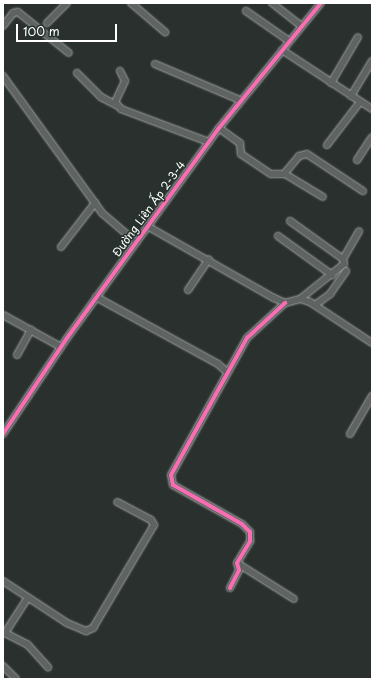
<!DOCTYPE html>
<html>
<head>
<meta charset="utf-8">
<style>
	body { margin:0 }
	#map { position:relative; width:375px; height:682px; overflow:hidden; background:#29302d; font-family:"Playpen Sans",sans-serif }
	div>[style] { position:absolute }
	.roads { filter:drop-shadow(0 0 1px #9fa2a0) drop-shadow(0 0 1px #9fa2a0) }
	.minor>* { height:6px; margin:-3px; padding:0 3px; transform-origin:3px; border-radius:3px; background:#5f6362 }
	.cycleway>* { height:4px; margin:-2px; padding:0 2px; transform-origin:2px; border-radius:2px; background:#f96db3 }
	span { translate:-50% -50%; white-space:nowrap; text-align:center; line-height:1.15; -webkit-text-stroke:3px #26332d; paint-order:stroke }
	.street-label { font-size:11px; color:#fff }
	.frame { position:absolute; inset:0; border:4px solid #fff; pointer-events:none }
	.scale { position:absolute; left:16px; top:24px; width:101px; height:18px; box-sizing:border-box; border:2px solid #fff; border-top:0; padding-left:5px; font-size:12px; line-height:14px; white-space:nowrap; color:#fff; -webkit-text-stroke:3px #26332d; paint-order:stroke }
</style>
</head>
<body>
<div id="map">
	<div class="roads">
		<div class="minor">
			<div style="left:131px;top:3px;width:45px;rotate:40.5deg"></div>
			<div style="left:272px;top:3px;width:37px;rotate:38deg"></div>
			<div style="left:246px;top:11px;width:52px;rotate:34.9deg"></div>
			<div style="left:47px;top:23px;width:28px;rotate:-45deg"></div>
			<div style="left:3px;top:26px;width:16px;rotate:-52deg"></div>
			<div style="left:13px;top:13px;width:5px;rotate:-11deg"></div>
			<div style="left:18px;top:12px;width:65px;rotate:38.8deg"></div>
			<div style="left:282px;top:50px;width:108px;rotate:33.2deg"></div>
			<div style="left:155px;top:64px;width:92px;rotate:23deg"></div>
			<div style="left:120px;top:71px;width:11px;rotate:63deg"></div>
			<div style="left:125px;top:81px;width:23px;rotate:115deg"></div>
			<div style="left:115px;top:102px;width:9px;rotate:49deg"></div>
			<div style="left:121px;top:109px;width:94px;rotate:20.6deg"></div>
			<div style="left:77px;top:73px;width:34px;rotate:45deg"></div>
			<div style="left:101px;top:97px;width:19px;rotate:28deg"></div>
			<div style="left:3px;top:76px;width:169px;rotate:54.1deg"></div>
			<div style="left:102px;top:213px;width:45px;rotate:40.5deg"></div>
			<div style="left:331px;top:83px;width:53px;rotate:-59.6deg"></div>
			<div style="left:351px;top:96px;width:41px;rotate:-59deg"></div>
			<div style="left:219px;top:128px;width:26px;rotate:36deg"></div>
			<div style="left:240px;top:143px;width:11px;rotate:85deg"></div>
			<div style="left:241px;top:154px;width:36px;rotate:34deg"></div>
			<div style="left:271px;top:174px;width:13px"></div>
			<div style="left:284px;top:174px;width:23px;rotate:-50deg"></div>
			<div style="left:299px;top:156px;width:8px;rotate:-14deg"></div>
			<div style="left:307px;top:154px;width:67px;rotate:33.5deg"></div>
			<div style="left:327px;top:145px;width:54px;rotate:-52.5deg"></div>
			<div style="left:357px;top:160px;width:27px;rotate:-57deg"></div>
			<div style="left:285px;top:174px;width:44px;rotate:31.2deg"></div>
			<div style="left:290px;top:221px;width:65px;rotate:35.6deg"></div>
			<div style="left:147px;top:226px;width:146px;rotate:29.6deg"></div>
			<div style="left:274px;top:298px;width:12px;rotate:24deg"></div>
			<div style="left:285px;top:303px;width:16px;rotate:-15deg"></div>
			<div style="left:300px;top:299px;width:10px;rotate:17deg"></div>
			<div style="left:310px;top:302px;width:74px;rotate:33.5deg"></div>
			<div style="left:278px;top:236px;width:67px;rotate:35.8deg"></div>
			<div style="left:61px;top:247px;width:56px;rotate:-52.3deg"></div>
			<div style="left:188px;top:290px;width:37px;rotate:-56deg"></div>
			<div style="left:96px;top:297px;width:139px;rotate:28.8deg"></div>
			<div style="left:218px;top:364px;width:12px;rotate:42deg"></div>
			<div style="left:300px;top:299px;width:56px;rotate:-38.5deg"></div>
			<div style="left:344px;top:264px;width:5px;rotate:-101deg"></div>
			<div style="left:343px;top:259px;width:32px;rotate:-60deg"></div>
			<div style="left:315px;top:305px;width:19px;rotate:-36deg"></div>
			<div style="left:330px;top:294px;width:28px;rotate:-55deg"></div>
			<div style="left:3px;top:315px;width:66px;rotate:28.9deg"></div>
			<div style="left:17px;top:355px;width:29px;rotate:-61deg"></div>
			<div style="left:3px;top:434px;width:115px;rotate:-56.3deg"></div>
			<div style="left:67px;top:338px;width:259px;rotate:-54.1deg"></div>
			<div style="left:219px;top:128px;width:161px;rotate:-50.8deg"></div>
			<div style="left:350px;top:434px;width:44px;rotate:-59.9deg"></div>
			<div style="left:237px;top:563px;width:67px;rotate:32.3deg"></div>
			<div style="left:3px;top:581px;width:77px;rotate:33.3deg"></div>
			<div style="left:67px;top:623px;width:21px;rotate:23deg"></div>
			<div style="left:86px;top:631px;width:8px;rotate:-23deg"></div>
			<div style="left:93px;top:628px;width:120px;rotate:-59.4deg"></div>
			<div style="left:154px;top:525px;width:6px;rotate:-121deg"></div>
			<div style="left:151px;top:520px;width:38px;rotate:-152deg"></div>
			<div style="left:230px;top:588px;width:20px;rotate:-63deg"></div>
			<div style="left:239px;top:570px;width:7px;rotate:-106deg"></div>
			<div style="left:237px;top:563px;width:26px;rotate:-59deg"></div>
			<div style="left:250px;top:541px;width:9px;rotate:-90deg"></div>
			<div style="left:250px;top:532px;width:11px;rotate:-135deg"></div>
			<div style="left:242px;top:524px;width:79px;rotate:-150.5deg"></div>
			<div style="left:173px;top:485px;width:10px;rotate:-101deg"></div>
			<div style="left:171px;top:475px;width:157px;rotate:-61deg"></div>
			<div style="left:247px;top:338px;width:52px;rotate:-42.6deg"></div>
			<div style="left:3px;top:632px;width:28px;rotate:27deg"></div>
			<div style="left:28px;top:645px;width:30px;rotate:48deg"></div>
			<div style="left:5px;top:633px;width:40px;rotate:-57.1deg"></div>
			<div style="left:3px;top:666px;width:18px;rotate:45deg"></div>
		</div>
	</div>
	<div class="cycleway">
		<div style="left:3px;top:434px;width:115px;rotate:-56.3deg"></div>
		<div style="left:67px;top:338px;width:259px;rotate:-54.1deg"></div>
		<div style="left:219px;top:128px;width:161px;rotate:-50.8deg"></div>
		<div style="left:230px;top:588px;width:20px;rotate:-63deg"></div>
		<div style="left:239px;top:570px;width:7px;rotate:-106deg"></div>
		<div style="left:237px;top:563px;width:26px;rotate:-59deg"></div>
		<div style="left:250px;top:541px;width:9px;rotate:-90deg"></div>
		<div style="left:250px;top:532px;width:11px;rotate:-135deg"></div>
		<div style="left:242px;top:524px;width:79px;rotate:-150.5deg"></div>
		<div style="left:173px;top:485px;width:10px;rotate:-101deg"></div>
		<div style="left:171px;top:475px;width:157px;rotate:-61deg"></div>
		<div style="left:247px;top:338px;width:52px;rotate:-42.6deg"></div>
	</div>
	<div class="street-label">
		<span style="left:149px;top:209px;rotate:-54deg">Đường Liên Ấp 2-3-4</span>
	</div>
	<div class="frame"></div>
	<div class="scale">100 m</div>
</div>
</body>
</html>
